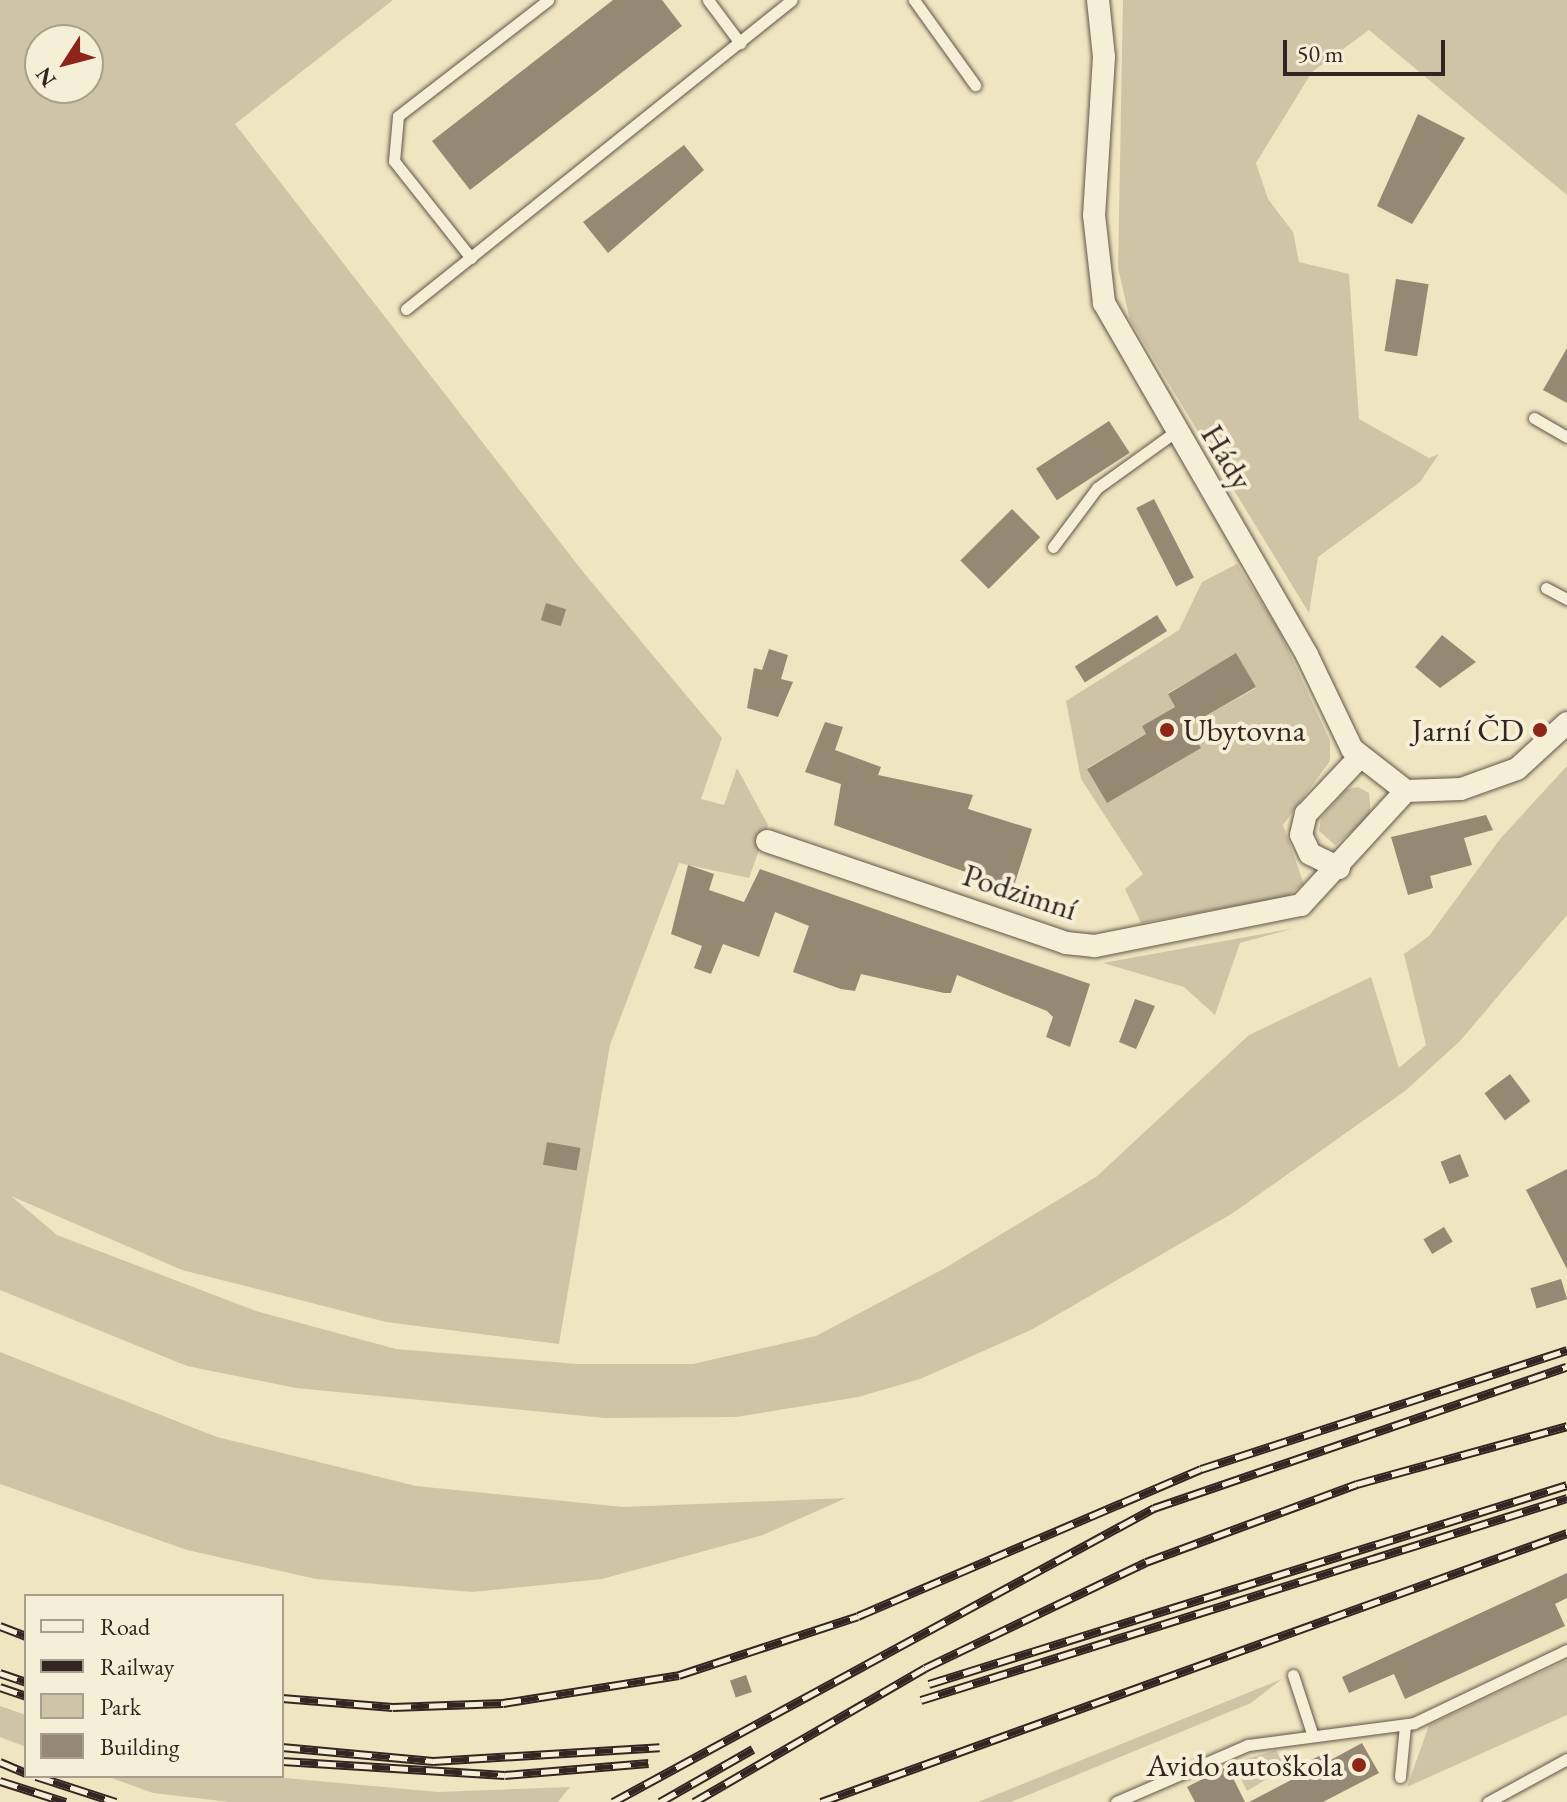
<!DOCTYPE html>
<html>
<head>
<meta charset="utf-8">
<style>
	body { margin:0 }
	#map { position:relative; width:1567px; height:1802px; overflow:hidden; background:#efe6c1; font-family:"EB Garamond",serif }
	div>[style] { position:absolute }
	.green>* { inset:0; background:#cfc5a6 }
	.building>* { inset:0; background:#958974; transform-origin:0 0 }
	.roads { filter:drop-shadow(0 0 2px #625549) drop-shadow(0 0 2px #625549) }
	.lane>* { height:11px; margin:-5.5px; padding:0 5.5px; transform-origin:5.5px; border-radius:5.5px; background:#f5efd7 }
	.street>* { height:22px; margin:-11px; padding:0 11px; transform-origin:11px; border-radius:11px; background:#f5efd7 }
	.rail>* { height:9px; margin-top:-4.5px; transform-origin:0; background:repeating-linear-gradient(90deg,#f5efd7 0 18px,#332521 0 36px); box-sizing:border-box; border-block:2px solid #332521 }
	.dots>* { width:22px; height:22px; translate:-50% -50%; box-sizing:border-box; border:4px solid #f5efd7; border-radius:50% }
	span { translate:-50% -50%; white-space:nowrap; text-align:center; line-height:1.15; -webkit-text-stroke:8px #f5efd7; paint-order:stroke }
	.street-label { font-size:32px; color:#332521 }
	.poi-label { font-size:32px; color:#332521 }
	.left { translate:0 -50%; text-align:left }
	.right { translate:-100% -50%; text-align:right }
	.legend { position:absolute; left:24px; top:1594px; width:260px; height:184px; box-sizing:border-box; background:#f5efd7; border:2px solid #a79e8e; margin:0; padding:10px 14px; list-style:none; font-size:24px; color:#332521 }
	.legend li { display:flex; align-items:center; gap:16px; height:40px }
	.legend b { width:40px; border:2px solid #a79e8e }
	.north { position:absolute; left:24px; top:24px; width:80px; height:80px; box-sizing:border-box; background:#f5efd7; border:2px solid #a79e8e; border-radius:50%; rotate:234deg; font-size:22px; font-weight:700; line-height:32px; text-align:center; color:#332521 }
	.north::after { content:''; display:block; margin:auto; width:28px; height:36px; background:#8f2418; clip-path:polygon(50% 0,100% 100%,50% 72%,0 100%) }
	.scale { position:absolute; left:1283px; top:40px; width:162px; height:36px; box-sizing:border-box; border:4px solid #332521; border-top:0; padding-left:10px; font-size:24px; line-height:28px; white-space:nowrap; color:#332521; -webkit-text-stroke:6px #f5efd7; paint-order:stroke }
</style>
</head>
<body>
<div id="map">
	<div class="green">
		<div style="clip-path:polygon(evenodd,0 0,393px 0,235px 124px,584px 573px,722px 738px,701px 799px,724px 805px,737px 768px,768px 825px,749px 878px,679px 863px,610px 1045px,559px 1344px,386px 1322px,182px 1270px,11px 1196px,57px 1235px,256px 1311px,396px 1349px,578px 1364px,693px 1364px,816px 1336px,945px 1268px,1096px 1177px,1249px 1035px,1371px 977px,1399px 1068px,1426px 1045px,1404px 954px,1429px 936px,1500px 839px,1567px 766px,1567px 915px,1460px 1041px,1405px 1091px,1233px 1213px,1031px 1330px,920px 1379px,858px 1397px,736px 1417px,605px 1418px,296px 1388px,187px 1366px,0 1290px,0 0,40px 40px,88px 40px,88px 88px,40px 88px,40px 40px)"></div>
		<div style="clip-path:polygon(1123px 0,1567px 0,1567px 195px,1369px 30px,1312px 72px,1256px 163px,1268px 199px,1293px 232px,1299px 262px,1349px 274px,1359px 419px,1429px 458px,1439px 454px,1420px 482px,1318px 557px,1309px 613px,1130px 320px,1118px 268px)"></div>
		<div style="clip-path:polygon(evenodd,1237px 564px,1279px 630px,1330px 741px,1330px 761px,1283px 825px,1304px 884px,1286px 897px,1141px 923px,1125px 889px,1143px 874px,1081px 779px,1066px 701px,1179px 630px,1202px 582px,1237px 564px,1236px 654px,1256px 688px,1188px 726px,1200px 747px,1107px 802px,1087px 768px,1146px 734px,1142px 726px,1175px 707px,1168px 693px,1236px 654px)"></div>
		<div style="clip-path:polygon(1358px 787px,1369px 793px,1371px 816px,1335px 845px,1319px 831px,1321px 818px,1347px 789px)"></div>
		<div style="clip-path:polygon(1295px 928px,1240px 943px,1215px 1015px,1184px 987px,1103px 963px)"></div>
		<div style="clip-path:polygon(0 1352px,217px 1437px,416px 1486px,623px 1507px,846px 1498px,763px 1535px,602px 1579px,472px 1592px,316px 1579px,187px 1550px,0 1484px)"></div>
		<div style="clip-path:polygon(1567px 1660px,1567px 1715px,1407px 1787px,1429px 1725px)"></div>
		<div style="clip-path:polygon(1282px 1679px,1251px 1703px,1011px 1802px,978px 1802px)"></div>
		<div style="clip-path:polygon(0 1706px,26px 1715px,26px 1747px,0 1737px)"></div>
		<div style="clip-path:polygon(1276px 1750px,1285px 1768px,1247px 1791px,1233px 1763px)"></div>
		<div style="clip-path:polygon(106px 1776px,263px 1776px,438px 1792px,570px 1787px,558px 1802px,229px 1802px,153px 1793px)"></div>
	</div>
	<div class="building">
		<div style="clip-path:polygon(613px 0,662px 0,682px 26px,470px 190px,432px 141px)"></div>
		<div style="clip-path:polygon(1418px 114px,1465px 138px,1412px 224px,1377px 206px)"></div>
		<div style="clip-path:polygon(684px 145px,704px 170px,608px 253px,583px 222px)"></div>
		<div style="left:1396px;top:279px;width:33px;height:73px;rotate:9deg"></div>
		<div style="clip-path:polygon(1567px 348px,1567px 403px,1543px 390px)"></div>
		<div style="left:1109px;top:421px;width:38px;height:87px;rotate:57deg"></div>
		<div style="left:1154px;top:499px;width:88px;height:20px;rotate:63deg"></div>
		<div style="left:1012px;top:509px;width:40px;height:73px;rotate:45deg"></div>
		<div style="left:546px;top:603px;width:21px;height:18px;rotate:17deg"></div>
		<div style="left:1157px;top:615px;width:19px;height:97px;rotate:58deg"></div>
		<div style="clip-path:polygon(1442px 635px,1476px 662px,1440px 688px,1415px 667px)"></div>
		<div style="clip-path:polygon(769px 649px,788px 655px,781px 679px,793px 682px,778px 717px,747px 708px,754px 668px,762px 670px)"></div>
		<div style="clip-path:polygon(1236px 653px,1256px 687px,1188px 726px,1201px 748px,1107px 803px,1087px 769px,1146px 734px,1142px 726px,1175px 707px,1168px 694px)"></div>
		<div style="clip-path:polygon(825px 722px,843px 727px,835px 750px,881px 767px,878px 775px,973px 795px,968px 809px,1032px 829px,1013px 889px,834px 825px,841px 784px,805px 772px)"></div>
		<div style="clip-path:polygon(1486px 815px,1493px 830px,1464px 838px,1472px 865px,1430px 876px,1433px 888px,1408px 895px,1391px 837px)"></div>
		<div style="clip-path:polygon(688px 865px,714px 874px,709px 890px,744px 902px,760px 869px,1090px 984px,1070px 1047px,1046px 1037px,1053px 1017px,1047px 1011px,957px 975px,951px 993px,944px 993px,861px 974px,855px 991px,841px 989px,793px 972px,809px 926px,775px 912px,759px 957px,723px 944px,711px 974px,694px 968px,702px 946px,671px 934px)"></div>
		<div style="clip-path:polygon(1135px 999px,1155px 1006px,1136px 1049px,1119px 1042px)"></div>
		<div style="left:1510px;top:1074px;width:34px;height:32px;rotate:53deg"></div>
		<div style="left:547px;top:1142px;width:34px;height:23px;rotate:10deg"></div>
		<div style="left:1460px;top:1154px;width:24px;height:21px;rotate:68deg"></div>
		<div style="clip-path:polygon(1567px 1169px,1567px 1269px,1526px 1190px)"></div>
		<div style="left:1444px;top:1227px;width:17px;height:24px;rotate:59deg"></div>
		<div style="left:1561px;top:1279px;width:21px;height:32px;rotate:73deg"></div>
		<div style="clip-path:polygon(1567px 1573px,1567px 1598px,1555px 1604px,1565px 1626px,1405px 1699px,1394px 1674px,1349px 1693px,1342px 1677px)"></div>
		<div style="left:746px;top:1675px;width:18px;height:17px;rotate:71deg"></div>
		<div style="clip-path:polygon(1362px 1743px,1379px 1773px,1323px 1802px,1249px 1802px,1295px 1778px,1291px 1770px,1321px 1755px,1325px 1763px)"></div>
		<div style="clip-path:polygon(1227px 1766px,1245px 1802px,1195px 1802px,1187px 1787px)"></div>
	</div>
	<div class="roads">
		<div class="lane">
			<div style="left:708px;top:0;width:54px;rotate:53.3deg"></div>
			<div style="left:914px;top:0;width:105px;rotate:54.3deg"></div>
			<div style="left:471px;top:258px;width:124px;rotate:-128.4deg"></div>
			<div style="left:394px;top:161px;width:45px;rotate:-84.9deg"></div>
			<div style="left:398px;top:116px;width:190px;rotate:-37.7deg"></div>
			<div style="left:406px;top:309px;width:494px;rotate:-38.7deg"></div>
			<div style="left:1534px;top:418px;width:38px;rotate:30deg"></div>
			<div style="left:1053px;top:547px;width:74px;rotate:-53.3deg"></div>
			<div style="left:1097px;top:488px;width:96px;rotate:-35.7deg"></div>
			<div style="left:1546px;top:588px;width:24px;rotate:28deg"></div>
			<div style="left:1293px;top:1675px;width:61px;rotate:71.9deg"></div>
			<div style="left:1400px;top:1777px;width:52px;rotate:-84.5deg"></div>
			<div style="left:1116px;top:1802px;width:144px;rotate:-23.4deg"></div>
			<div style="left:1248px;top:1745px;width:167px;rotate:-7.5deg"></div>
			<div style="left:1414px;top:1723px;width:170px;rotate:-25.5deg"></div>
			<div style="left:1488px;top:1802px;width:90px;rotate:-28.6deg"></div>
		</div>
		<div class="street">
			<div style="left:1098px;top:0;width:57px;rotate:84deg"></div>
			<div style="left:1104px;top:57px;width:158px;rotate:93.6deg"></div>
			<div style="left:1094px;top:215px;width:89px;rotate:83.5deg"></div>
			<div style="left:1104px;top:303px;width:406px;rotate:60deg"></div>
			<div style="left:1307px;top:655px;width:104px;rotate:64.4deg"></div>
			<div style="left:1352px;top:749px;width:68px;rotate:37.9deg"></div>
			<div style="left:1406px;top:791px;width:55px;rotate:-2.1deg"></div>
			<div style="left:1461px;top:789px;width:59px;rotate:-19.7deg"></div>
			<div style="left:1517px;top:769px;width:68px;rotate:-42.6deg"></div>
			<div style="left:767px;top:841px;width:316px;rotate:18.8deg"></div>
			<div style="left:1066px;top:943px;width:29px;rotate:6deg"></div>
			<div style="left:1095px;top:946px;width:210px;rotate:-11.3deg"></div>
			<div style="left:1301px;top:905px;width:155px;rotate:-47.4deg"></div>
			<div style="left:1339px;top:868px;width:32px;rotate:-154deg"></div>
			<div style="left:1310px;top:854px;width:21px;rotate:-115deg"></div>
			<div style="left:1301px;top:835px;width:22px;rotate:-77deg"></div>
			<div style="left:1306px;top:814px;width:77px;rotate:-46.6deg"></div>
		</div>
	</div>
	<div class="rail">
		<div style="left:0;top:1626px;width:28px;rotate:21deg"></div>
		<div style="left:0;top:1673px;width:28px;rotate:19deg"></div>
		<div style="left:929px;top:1684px;width:668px;rotate:-17.32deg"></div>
		<div style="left:0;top:1687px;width:28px;rotate:19deg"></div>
		<div style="left:282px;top:1698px;width:111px;rotate:4.6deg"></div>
		<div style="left:393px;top:1707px;width:110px;rotate:-2.1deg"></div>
		<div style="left:503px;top:1703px;width:178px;rotate:-9deg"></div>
		<div style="left:679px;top:1675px;width:188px;rotate:-18.2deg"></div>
		<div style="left:858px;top:1616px;width:373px;rotate:-23.2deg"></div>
		<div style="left:1201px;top:1469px;width:385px;rotate:-18deg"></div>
		<div style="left:921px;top:1700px;width:677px;rotate:-17.36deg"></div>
		<div style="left:282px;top:1747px;width:152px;rotate:5.3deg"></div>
		<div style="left:433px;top:1761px;width:227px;rotate:-3.5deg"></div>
		<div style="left:282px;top:1761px;width:223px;rotate:3.6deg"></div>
		<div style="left:505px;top:1775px;width:144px;rotate:-4.8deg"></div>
		<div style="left:0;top:1762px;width:28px;rotate:23deg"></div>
		<div style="left:36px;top:1776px;width:84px;rotate:18deg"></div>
		<div style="left:0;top:1781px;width:69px;rotate:17.7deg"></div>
		<div style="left:613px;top:1802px;width:616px;rotate:-28.52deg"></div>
		<div style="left:1154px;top:1508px;width:436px;rotate:-18.9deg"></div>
		<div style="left:660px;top:1802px;width:107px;rotate:-29.7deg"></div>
		<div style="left:694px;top:1802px;width:267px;rotate:-30.1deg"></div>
		<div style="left:925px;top:1668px;width:245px;rotate:-25.6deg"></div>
		<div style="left:1146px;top:1562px;width:225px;rotate:-20.3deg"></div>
		<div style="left:1357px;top:1484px;width:218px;rotate:-15.4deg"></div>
		<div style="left:821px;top:1802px;width:793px;rotate:-19.83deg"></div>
	</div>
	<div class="dots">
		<div style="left:1167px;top:730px;background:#8f2418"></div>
		<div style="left:1540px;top:730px;background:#8f2418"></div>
		<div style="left:1359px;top:1765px;background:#8f2418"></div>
	</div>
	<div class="street-label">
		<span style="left:1227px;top:457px;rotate:59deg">Hády</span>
		<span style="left:1020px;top:892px;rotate:18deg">Podzimní</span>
	</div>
	<div class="poi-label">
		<span class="left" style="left:1183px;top:730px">Ubytovna</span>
		<span class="right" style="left:1524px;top:730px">Jarní ČD</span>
		<span class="right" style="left:1343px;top:1765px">Avido autoškola</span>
	</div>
	<ul class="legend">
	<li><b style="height:10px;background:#f5efd7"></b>Road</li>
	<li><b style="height:10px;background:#332521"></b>Railway</li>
	<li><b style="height:22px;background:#cfc5a6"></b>Park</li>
	<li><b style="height:22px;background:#958974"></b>Building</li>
	</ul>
	<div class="north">N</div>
	<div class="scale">50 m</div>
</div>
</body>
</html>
